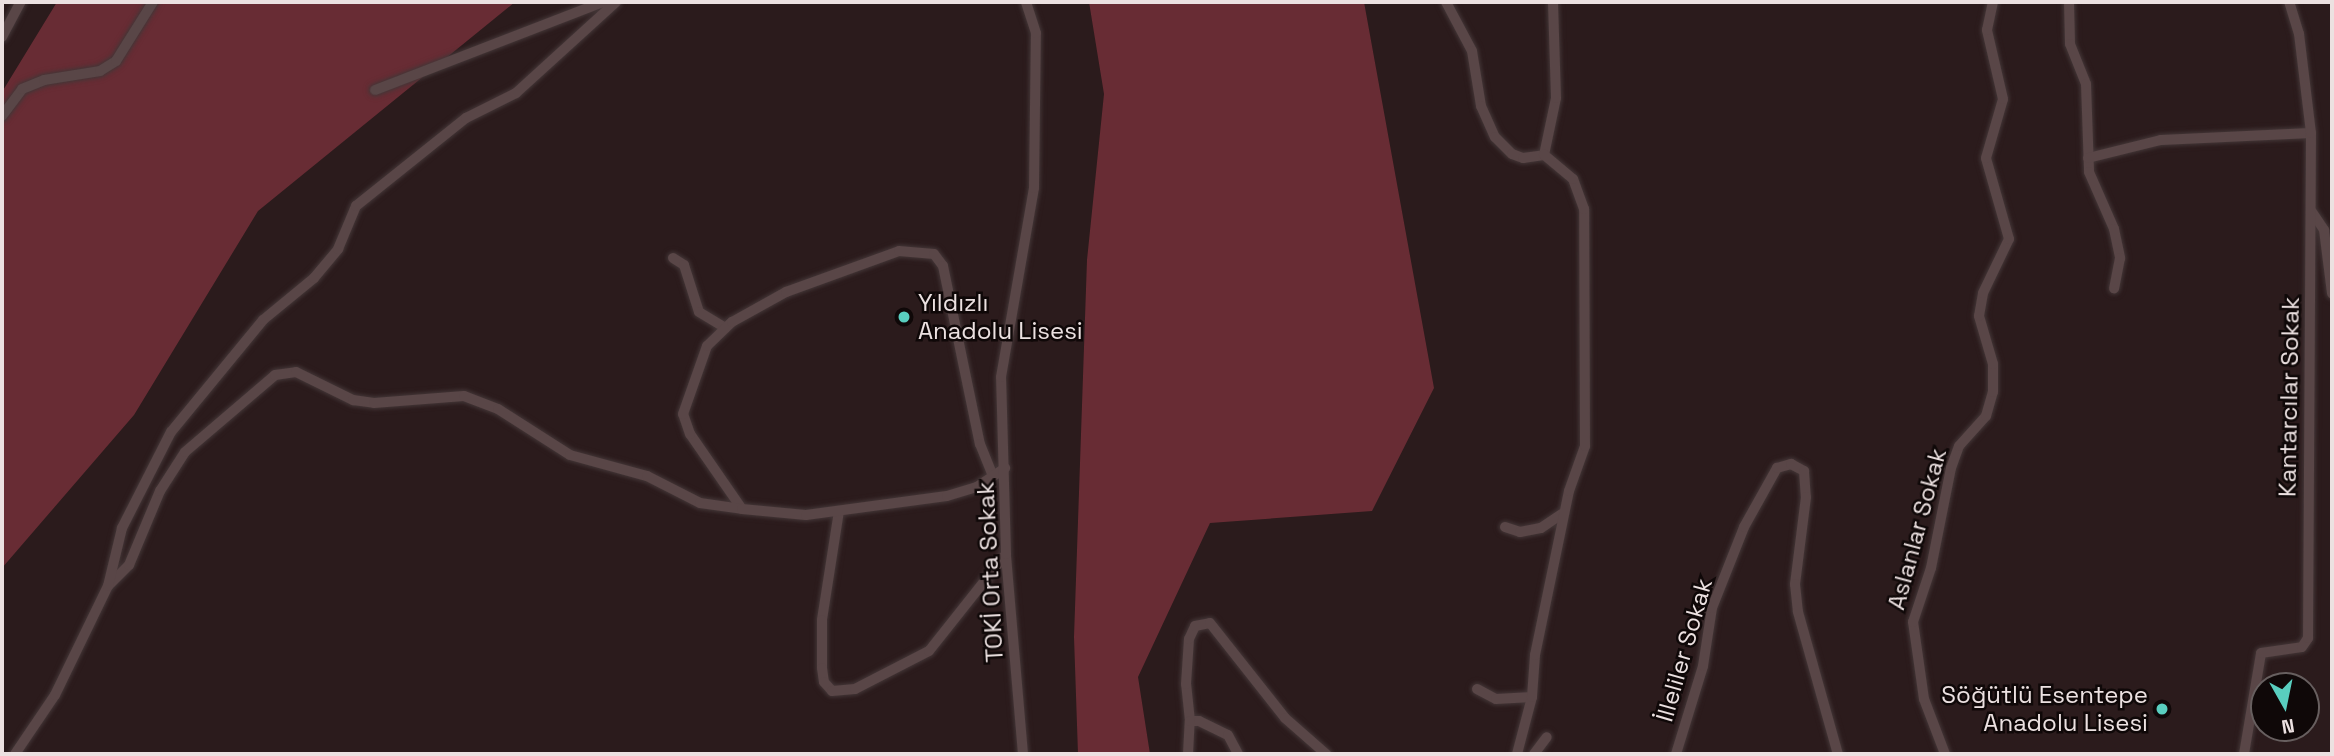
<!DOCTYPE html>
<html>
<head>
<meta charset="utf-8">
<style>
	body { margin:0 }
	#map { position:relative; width:2334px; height:756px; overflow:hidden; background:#2b1b1c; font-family:"Space Grotesk",sans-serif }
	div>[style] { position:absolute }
	.green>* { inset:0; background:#682c34 }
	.roads { filter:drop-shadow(0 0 2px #433637) drop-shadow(0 0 2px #433637) }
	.minor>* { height:10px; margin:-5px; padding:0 5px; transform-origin:5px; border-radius:5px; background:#594647 }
	.dots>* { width:19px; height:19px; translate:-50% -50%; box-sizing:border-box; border:4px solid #0f0808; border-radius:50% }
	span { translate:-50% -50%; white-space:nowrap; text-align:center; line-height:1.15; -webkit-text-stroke:5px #0f0808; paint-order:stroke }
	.poi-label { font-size:24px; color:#ece1e1 }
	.left { translate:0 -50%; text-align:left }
	.right { translate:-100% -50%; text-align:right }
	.street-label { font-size:24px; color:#ece1e1 }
	.frame { position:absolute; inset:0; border:4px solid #ece1e1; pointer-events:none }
	.north { position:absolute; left:2250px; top:672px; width:70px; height:70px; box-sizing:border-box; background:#0f0808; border:2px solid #675f5f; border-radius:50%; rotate:171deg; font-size:19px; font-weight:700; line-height:28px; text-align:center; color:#ece1e1 }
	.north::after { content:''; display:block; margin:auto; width:24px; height:32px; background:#59cebf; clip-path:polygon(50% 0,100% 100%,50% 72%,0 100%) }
</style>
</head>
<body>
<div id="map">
	<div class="green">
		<div style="clip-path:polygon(57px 2px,515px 2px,258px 211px,134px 415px,2px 568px,2px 92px)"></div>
		<div style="clip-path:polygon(1089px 2px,1364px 2px,1434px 388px,1372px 511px,1210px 523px,1138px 677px,1150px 754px,1078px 754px,1074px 637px,1087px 260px,1104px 94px)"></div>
	</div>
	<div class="roads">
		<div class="minor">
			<div style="left:1446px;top:2px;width:55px;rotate:62deg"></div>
			<div style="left:1472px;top:51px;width:56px;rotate:80.7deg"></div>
			<div style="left:1481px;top:106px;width:34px;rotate:66deg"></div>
			<div style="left:1495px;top:137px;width:24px;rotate:45deg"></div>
			<div style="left:1512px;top:154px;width:12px;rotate:20deg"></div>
			<div style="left:1523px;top:158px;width:21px;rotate:-8deg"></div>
			<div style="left:2069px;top:2px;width:42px;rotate:88.6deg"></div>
			<div style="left:2070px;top:44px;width:43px;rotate:68.2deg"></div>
			<div style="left:2086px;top:84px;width:88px;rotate:88deg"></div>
			<div style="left:2089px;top:172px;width:62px;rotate:66.3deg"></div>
			<div style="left:2114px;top:229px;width:30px;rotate:78deg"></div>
			<div style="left:2120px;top:258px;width:31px;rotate:101deg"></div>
			<div style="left:2px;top:37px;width:40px;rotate:-62deg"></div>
			<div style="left:375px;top:90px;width:244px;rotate:-21.1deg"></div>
			<div style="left:2px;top:116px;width:34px;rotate:-53deg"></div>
			<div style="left:22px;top:89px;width:24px;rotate:-22deg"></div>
			<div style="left:44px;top:80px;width:57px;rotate:-9.1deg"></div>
			<div style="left:100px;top:71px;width:19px;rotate:-32deg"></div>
			<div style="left:116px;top:61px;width:70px;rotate:-57.9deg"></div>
			<div style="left:1544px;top:155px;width:58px;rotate:-78.1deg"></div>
			<div style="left:1556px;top:98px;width:96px;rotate:-91.8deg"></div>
			<div style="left:2088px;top:158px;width:75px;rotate:-13.9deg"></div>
			<div style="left:2161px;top:140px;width:150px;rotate:-2.7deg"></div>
			<div style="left:2312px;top:212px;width:22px;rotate:56deg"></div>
			<div style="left:2324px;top:230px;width:64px;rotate:82.8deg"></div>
			<div style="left:673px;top:258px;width:13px;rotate:32deg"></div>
			<div style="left:684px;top:265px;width:49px;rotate:72.3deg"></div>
			<div style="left:699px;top:312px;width:31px;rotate:31deg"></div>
			<div style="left:742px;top:509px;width:91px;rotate:-124.7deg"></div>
			<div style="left:690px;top:434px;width:21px;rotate:-109deg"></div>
			<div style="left:683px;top:414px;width:72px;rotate:-70.6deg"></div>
			<div style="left:707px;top:346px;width:35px;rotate:-44deg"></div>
			<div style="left:732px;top:322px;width:62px;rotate:-29.1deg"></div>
			<div style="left:786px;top:292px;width:120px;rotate:-19.9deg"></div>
			<div style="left:899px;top:251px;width:35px;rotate:5deg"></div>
			<div style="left:934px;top:254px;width:15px;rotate:53deg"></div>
			<div style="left:943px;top:266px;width:182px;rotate:78.3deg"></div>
			<div style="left:980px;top:444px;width:35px;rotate:68deg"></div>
			<div style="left:839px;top:511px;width:110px;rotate:98.9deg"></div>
			<div style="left:822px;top:620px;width:48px;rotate:90deg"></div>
			<div style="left:822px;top:668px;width:14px;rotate:82deg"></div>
			<div style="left:824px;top:682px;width:12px;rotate:48deg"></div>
			<div style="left:832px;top:691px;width:23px;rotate:-5deg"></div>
			<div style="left:855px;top:689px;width:83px;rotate:-27.2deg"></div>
			<div style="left:929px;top:651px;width:124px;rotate:-51.6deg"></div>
			<div style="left:1505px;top:527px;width:16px;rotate:18deg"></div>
			<div style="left:1520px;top:532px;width:21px;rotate:-11deg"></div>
			<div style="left:1541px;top:528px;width:27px;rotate:-34deg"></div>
			<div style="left:108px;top:586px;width:30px;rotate:-45deg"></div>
			<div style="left:129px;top:565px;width:80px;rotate:-67.3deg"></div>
			<div style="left:160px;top:491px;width:46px;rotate:-57.3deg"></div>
			<div style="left:185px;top:452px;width:118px;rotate:-40.5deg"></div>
			<div style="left:275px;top:375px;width:21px;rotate:-8deg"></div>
			<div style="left:296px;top:372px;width:64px;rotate:26.2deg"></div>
			<div style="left:353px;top:400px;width:21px;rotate:8deg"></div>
			<div style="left:374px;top:403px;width:90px;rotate:-4.4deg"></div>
			<div style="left:464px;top:396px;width:36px;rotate:21deg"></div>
			<div style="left:498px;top:409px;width:85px;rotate:32.6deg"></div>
			<div style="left:570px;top:455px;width:80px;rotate:15.3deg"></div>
			<div style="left:647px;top:476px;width:59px;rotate:27deg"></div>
			<div style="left:700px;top:503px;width:42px;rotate:8.1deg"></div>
			<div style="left:742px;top:509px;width:64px;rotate:5.4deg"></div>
			<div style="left:806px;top:515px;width:142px;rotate:-7.7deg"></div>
			<div style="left:947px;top:496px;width:31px;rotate:-17deg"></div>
			<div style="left:977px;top:487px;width:34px;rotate:-34deg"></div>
			<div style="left:1477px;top:689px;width:21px;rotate:28deg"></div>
			<div style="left:1496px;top:699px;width:36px;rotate:-3deg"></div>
			<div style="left:1190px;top:721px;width:37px;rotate:-96deg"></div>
			<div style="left:1186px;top:684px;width:45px;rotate:-86.2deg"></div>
			<div style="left:1189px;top:639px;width:14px;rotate:-65deg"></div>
			<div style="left:1195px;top:626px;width:15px;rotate:-11deg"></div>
			<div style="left:1210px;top:623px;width:121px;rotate:51.7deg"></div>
			<div style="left:1285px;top:718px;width:55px;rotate:41.3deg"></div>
			<div style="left:15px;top:754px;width:71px;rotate:-55.9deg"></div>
			<div style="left:55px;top:695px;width:121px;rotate:-64.1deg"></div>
			<div style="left:108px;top:586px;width:60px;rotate:-76.4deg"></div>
			<div style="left:122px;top:528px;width:108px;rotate:-63deg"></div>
			<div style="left:171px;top:432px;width:145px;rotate:-50.6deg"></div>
			<div style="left:263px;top:320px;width:66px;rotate:-39.5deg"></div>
			<div style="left:314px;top:278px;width:38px;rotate:-50deg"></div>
			<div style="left:338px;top:249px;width:47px;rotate:-67.3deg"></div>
			<div style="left:356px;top:206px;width:141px;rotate:-38.7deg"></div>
			<div style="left:466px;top:118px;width:56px;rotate:-26.6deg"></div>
			<div style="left:516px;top:93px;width:135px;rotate:-42.3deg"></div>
			<div style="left:1023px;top:754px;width:201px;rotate:-94.9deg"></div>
			<div style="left:1006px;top:554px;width:177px;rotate:-91.6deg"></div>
			<div style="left:1001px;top:377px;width:192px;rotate:-80.1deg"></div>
			<div style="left:1034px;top:188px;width:155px;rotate:-89.3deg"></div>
			<div style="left:1036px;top:33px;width:33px;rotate:-108deg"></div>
			<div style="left:1188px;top:754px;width:33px;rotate:-87deg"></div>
			<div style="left:1190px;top:721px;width:9px"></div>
			<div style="left:1199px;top:721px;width:32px;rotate:26deg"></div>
			<div style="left:1228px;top:735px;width:21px;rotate:62deg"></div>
			<div style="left:1517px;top:754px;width:59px;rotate:-75.3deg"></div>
			<div style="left:1532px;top:697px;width:42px;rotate:-85.9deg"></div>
			<div style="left:1535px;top:655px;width:167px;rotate:-78.3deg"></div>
			<div style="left:1569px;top:491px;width:48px;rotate:-70.4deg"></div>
			<div style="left:1585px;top:446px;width:237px;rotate:-90.2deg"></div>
			<div style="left:1584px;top:209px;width:32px;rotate:-110deg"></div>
			<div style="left:1573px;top:179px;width:38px;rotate:-140deg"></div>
			<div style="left:1534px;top:754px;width:21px;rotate:-53deg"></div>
			<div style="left:1676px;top:754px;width:92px;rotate:-72.9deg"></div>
			<div style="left:1703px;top:666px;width:59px;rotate:-81.2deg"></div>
			<div style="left:1712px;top:608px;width:87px;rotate:-68.4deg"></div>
			<div style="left:1744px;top:527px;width:68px;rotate:-60.8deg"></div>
			<div style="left:1777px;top:468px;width:15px;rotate:-16deg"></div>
			<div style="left:1791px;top:464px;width:15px;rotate:28deg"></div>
			<div style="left:1804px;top:471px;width:26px;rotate:86deg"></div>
			<div style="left:1806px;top:497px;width:88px;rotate:97.2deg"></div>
			<div style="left:1795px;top:584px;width:28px;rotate:84deg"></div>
			<div style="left:1798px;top:612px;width:148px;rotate:74.3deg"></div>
			<div style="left:1945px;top:754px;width:59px;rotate:-110.9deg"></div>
			<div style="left:1924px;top:699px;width:78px;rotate:-98.1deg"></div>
			<div style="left:1913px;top:622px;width:57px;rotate:-71.6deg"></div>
			<div style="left:1931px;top:568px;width:102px;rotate:-78.7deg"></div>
			<div style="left:1951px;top:468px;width:23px;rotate:-70deg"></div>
			<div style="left:1959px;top:446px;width:40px;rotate:-48deg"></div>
			<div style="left:1986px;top:416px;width:25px;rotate:-74deg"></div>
			<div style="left:1993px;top:392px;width:28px;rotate:-90deg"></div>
			<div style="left:1993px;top:364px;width:50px;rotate:-106.3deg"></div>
			<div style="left:1979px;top:316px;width:23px;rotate:-80deg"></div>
			<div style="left:1983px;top:293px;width:60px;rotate:-64.3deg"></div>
			<div style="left:2009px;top:239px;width:84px;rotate:-105.9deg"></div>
			<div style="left:1986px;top:158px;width:61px;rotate:-73.9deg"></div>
			<div style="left:2003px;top:99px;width:71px;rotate:-103.1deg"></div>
			<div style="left:1987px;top:30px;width:29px;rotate:-78deg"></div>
			<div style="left:2244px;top:754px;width:102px;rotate:-80.4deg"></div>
			<div style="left:2261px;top:653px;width:41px;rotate:-8.3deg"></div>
			<div style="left:2302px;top:647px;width:11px;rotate:-56deg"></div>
			<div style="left:2308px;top:638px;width:505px;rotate:-89.66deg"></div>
			<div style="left:2311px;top:133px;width:100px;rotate:-96.9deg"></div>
			<div style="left:2299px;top:34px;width:34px;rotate:-107deg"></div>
		</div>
	</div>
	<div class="dots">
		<div style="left:904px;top:317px;background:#59cebf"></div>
		<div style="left:2162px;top:709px;background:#59cebf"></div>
	</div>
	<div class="poi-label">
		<span class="left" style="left:918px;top:317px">Yıldızlı<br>Anadolu Lisesi</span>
		<span class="right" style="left:2148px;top:709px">Söğütlü Esentepe<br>Anadolu Lisesi</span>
	</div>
	<div class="street-label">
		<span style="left:2289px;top:397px;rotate:-89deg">Kantarcılar Sokak</span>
		<span style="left:1917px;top:529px;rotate:-75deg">Aslanlar Sokak</span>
		<span style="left:990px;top:572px;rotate:-93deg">TOKİ Orta Sokak</span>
		<span style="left:1684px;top:650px;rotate:-74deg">İlleliler Sokak</span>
	</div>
	<div class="frame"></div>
	<div class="north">N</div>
</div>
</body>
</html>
